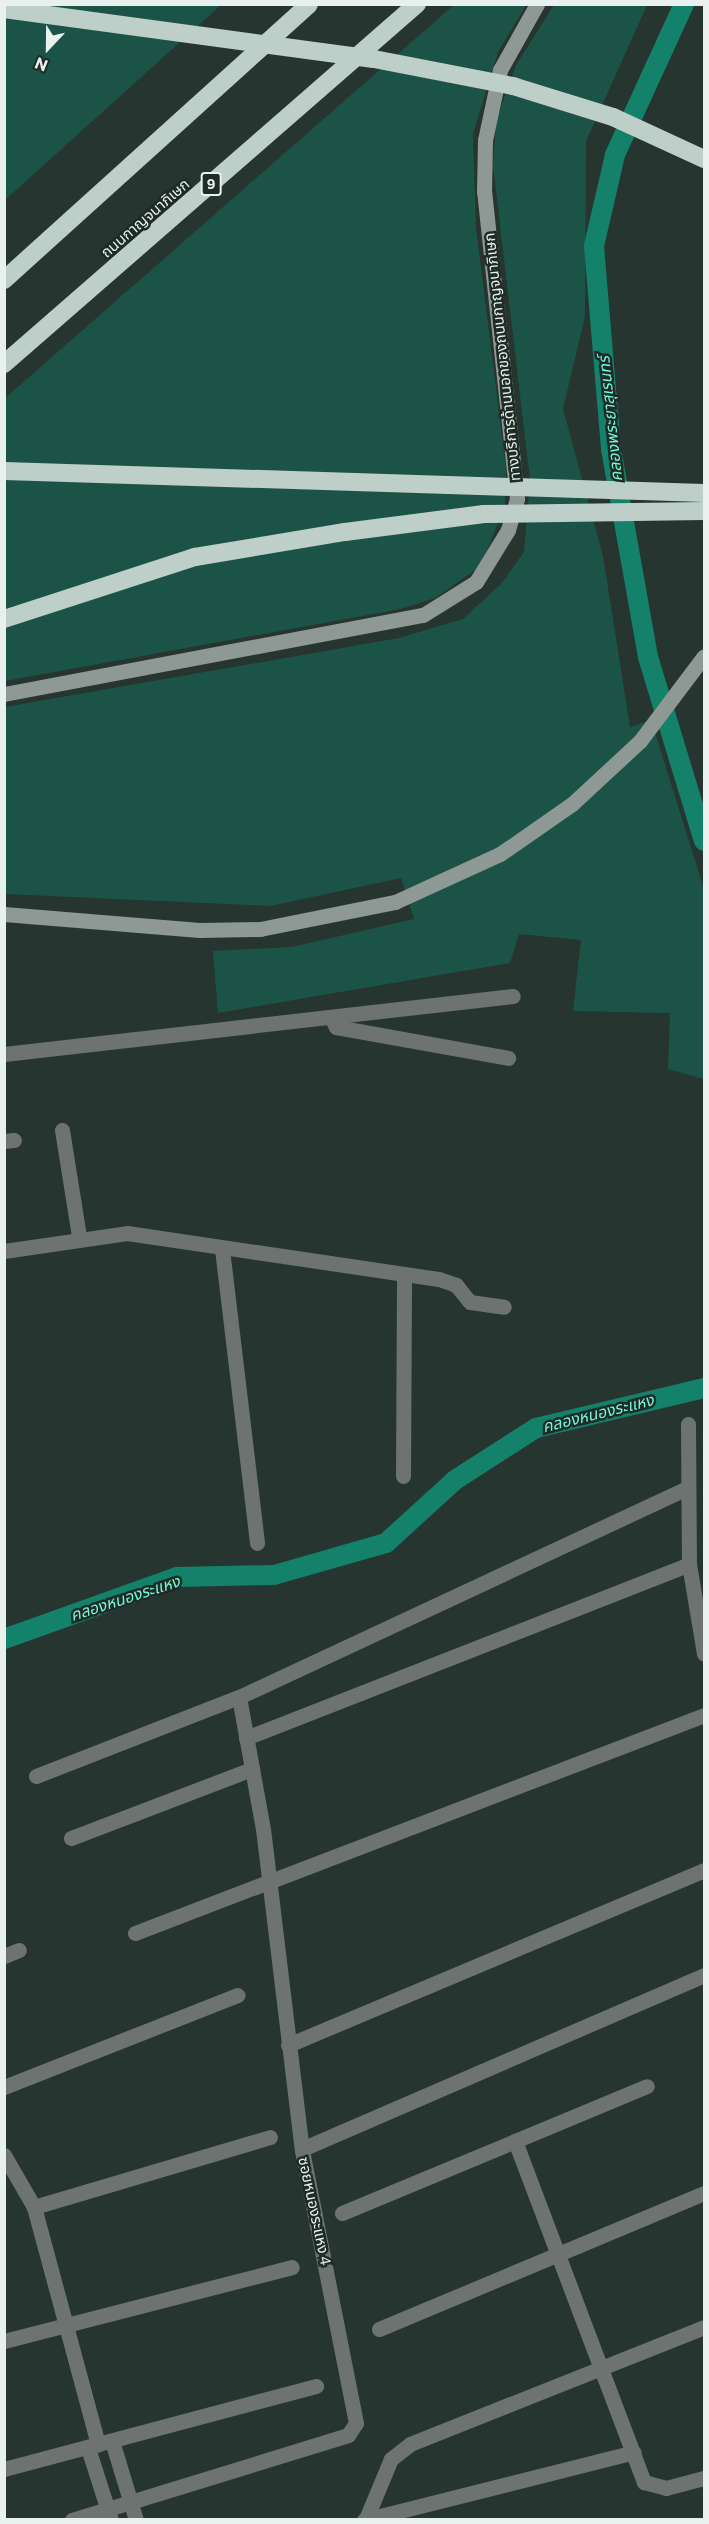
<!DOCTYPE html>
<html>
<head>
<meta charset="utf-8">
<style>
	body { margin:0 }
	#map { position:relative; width:709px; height:2524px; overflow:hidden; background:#273530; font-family:Commissioner,"Noto Sans Thai",sans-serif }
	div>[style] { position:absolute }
	.green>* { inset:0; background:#1b5446 }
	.canal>* { height:20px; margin:-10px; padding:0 10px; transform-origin:10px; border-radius:10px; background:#14816a }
	.minor>* { height:15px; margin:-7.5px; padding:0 7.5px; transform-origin:7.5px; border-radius:7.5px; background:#6d7371 }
	.tertiary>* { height:15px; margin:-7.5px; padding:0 7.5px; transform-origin:7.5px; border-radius:7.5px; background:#6d7371 }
	.secondary>* { height:15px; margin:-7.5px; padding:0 7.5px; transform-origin:7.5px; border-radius:7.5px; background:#8e9895 }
	.motorway>* { height:18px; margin:-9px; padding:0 9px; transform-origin:9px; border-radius:9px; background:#becec9 }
	.motorway-bridge>* { height:18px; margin:-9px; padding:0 9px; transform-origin:9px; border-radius:9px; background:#becec9 }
	span { translate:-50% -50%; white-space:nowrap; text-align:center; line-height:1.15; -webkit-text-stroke:5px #1e2b27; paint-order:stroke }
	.shield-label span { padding:2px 4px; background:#1e2b27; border:2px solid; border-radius:4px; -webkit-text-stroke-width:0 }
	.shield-label { font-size:14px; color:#e8f1ee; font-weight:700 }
	.street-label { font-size:15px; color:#e8f1ee }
	.water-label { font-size:16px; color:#74f9d7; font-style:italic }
	.frame { position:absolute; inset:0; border:6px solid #e8f1ee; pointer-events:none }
	.north { position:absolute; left:18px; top:18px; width:60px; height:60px; -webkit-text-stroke:4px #1e2b27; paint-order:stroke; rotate:202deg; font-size:16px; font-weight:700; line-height:24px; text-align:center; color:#e8f1ee }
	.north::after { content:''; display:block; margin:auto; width:21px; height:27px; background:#e8f1ee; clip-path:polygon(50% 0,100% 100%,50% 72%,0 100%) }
</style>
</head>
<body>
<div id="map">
	<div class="green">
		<div style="clip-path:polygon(5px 5px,221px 5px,5px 200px)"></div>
		<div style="clip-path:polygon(454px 5px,526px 5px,498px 52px,473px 134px,476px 228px,506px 469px,505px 505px,481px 566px,435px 598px,401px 609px,5px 681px,4px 399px)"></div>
		<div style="clip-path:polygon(554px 5px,647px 5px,586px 141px,585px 316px,563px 409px,603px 556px,630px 727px,651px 720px,704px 889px,704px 1079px,668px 1069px,670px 1013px,573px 1011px,581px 940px,519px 934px,510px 963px,218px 1013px,213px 951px,292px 947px,414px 919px,401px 878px,270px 906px,5px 894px,5px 707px,399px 638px,463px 619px,502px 583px,524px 552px,530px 480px,493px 165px,496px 121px,516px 65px)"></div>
	</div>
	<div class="canal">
		<div style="left:684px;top:4px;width:166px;rotate:114.6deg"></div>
		<div style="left:615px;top:155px;width:93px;rotate:103deg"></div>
		<div style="left:594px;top:246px;width:204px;rotate:85.2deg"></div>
		<div style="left:611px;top:449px;width:211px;rotate:79.9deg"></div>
		<div style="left:648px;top:657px;width:192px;rotate:73.1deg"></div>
		<div style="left:4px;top:1639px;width:184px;rotate:-19.7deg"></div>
		<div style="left:177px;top:1577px;width:97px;rotate:-1.2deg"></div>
		<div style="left:274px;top:1575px;width:116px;rotate:-15.9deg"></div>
		<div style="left:386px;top:1543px;width:93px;rotate:-42.4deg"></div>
		<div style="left:455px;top:1480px;width:96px;rotate:-32.7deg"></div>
		<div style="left:536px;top:1428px;width:173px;rotate:-13.4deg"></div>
	</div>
	<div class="minor">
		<div style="left:332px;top:1019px;width:9px;rotate:63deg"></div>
		<div style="left:336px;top:1027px;width:175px;rotate:10.2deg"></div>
		<div style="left:4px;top:1054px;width:512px;rotate:-6.5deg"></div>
		<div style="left:62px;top:1130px;width:107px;rotate:80.9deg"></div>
		<div style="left:4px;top:1141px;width:10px;rotate:-6deg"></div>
		<div style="left:222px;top:1249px;width:296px;rotate:83.2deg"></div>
		<div style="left:4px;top:1251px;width:124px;rotate:-8.3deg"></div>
		<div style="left:127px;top:1233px;width:315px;rotate:8.4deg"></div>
		<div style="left:439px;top:1279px;width:18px;rotate:19deg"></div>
		<div style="left:456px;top:1285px;width:22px;rotate:51deg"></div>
		<div style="left:470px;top:1302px;width:34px;rotate:8deg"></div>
		<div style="left:688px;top:1424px;width:140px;rotate:89.6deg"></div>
		<div style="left:689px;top:1564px;width:91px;rotate:80.5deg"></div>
		<div style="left:403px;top:1476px;width:202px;rotate:-89.7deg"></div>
		<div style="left:246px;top:1738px;width:476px;rotate:-21.4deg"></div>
		<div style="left:36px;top:1776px;width:218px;rotate:-21.3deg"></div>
		<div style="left:239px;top:1697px;width:495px;rotate:-25deg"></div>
		<div style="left:71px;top:1838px;width:194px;rotate:-20.9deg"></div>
		<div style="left:135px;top:1933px;width:609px;rotate:-20.96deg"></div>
		<div style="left:4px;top:1956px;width:16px;rotate:-22deg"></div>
		<div style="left:288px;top:2045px;width:451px;rotate:-22.8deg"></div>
		<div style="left:4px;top:2087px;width:251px;rotate:-21.5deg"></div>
		<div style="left:515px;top:2141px;width:365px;rotate:69.3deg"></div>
		<div style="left:644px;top:2482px;width:23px;rotate:15deg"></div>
		<div style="left:666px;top:2488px;width:39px;rotate:-15deg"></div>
		<div style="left:302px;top:2149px;width:438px;rotate:-23.4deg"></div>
		<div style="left:4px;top:2155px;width:60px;rotate:60deg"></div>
		<div style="left:34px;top:2207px;width:246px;rotate:74.9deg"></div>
		<div style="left:34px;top:2207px;width:246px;rotate:-16.5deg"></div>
		<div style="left:342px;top:2213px;width:330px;rotate:-22.6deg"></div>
		<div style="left:379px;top:2329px;width:352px;rotate:-22.7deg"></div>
		<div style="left:4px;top:2341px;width:297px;rotate:-14.4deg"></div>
		<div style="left:112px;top:2441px;width:83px;rotate:73.1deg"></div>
		<div style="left:88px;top:2448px;width:76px;rotate:72.3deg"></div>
		<div style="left:4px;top:2469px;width:323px;rotate:-14.9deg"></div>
		<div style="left:366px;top:2519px;width:65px;rotate:-67.4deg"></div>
		<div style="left:391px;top:2459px;width:24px;rotate:-38deg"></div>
		<div style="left:410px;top:2444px;width:316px;rotate:-21.7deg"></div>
		<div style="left:364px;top:2520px;width:278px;rotate:-14.1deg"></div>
	</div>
	<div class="tertiary">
		<div style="left:72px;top:2520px;width:289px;rotate:-17.1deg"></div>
		<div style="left:348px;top:2435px;width:14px;rotate:-56deg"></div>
		<div style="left:356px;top:2423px;width:277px;rotate:-101.2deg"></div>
		<div style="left:302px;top:2151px;width:324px;rotate:-96.9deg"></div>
		<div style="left:263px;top:1829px;width:134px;rotate:-100.3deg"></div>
	</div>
	<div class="secondary">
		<div style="left:4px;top:694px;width:426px;rotate:-10.7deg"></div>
		<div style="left:423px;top:615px;width:62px;rotate:-31.9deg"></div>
		<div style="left:476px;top:582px;width:61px;rotate:-58.4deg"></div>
		<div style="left:508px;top:530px;width:32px;rotate:-74deg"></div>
		<div style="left:517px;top:499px;width:309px;rotate:-96.1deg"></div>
		<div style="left:484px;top:192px;width:52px;rotate:-88.9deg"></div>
		<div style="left:485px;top:140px;width:72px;rotate:-77.9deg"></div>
		<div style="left:500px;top:70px;width:76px;rotate:-60.7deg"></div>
		<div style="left:4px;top:914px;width:196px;rotate:4.7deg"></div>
		<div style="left:199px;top:930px;width:61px;rotate:-0.9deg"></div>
		<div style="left:260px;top:929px;width:138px;rotate:-11.3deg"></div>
		<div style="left:395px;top:902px;width:115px;rotate:-24.6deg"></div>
		<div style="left:500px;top:854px;width:88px;rotate:-34.8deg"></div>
		<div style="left:572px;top:804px;width:93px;rotate:-42.8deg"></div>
		<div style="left:640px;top:741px;width:106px;rotate:-53deg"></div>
	</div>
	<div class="motorway">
		<div style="left:4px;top:280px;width:411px;rotate:-42.1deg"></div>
		<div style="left:4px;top:364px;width:548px;rotate:-41.08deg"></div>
	</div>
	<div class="motorway-bridge">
		<div style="left:4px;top:9px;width:373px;rotate:7.7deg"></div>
		<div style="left:374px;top:59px;width:142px;rotate:11deg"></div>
		<div style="left:513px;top:86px;width:105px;rotate:17.2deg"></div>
		<div style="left:613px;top:117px;width:100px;rotate:24.8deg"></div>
		<div style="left:4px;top:471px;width:700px;rotate:1.8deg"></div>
		<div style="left:4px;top:619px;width:201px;rotate:-18deg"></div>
		<div style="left:195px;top:557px;width:152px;rotate:-9.5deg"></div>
		<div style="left:345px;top:532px;width:140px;rotate:-7.4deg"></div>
		<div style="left:484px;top:514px;width:220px;rotate:-0.8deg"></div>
	</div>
	<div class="shield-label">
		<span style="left:211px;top:184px">9</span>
	</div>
	<div class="street-label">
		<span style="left:145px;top:218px;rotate:-41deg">ถนนกาญจนาภิเษก</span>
		<span style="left:502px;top:357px;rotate:-96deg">ทางบริการด้านนอกของถนนกาญจนาภิเษก</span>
		<span style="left:315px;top:2211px;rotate:78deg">ซอยหนองระแหง 4</span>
	</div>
	<div class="water-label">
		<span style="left:610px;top:419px;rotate:-96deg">คลองพระยาสุเรนทร์</span>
		<span style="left:598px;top:1413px;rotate:-14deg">คลองหนองระแหง</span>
		<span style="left:125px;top:1598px;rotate:-18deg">คลองหนองระแหง</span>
	</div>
	<div class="frame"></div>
	<div class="north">N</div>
</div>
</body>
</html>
